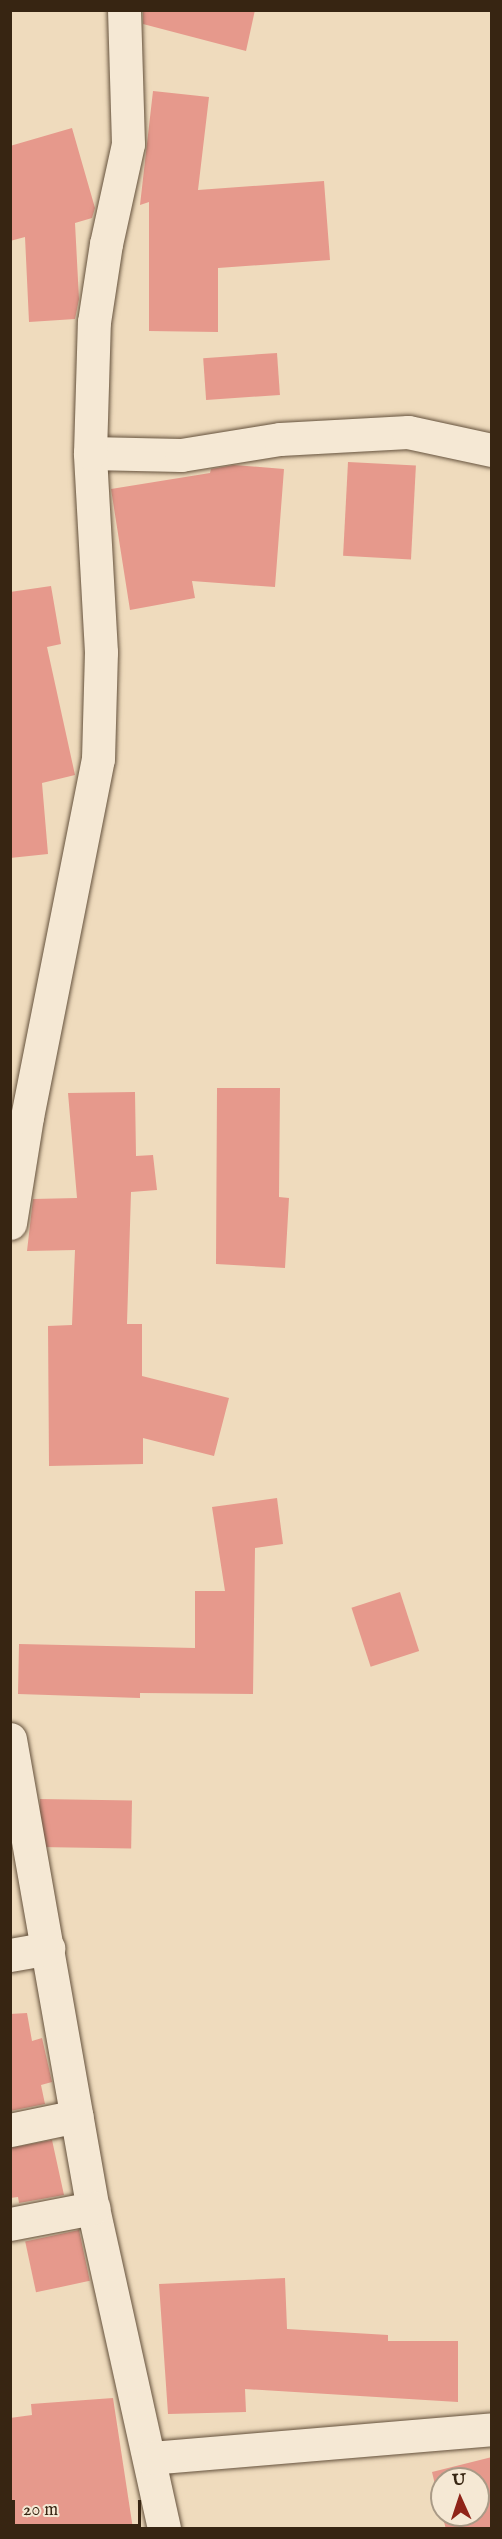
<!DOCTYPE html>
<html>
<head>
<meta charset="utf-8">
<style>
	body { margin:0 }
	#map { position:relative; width:502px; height:2539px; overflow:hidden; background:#efdbbd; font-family:"IM FELL English",serif }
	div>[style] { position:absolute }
	.building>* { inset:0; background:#e6998c; transform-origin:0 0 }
	.roads { filter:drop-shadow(0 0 2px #65523d) drop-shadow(0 0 2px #65523d) }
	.street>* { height:33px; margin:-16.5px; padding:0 16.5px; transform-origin:16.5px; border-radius:16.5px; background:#f5e8d4 }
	span { translate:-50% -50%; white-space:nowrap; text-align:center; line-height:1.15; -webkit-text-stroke:6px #f5e8d4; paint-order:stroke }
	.frame { position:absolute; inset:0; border:12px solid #372512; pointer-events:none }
	.north { position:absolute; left:430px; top:2467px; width:60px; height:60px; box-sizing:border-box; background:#f5e8d4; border:2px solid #a99a86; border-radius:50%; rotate:357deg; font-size:16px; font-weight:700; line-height:24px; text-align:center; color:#372512 }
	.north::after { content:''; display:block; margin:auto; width:21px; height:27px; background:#8f2418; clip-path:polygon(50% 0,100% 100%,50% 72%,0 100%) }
	.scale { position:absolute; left:12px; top:2500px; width:129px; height:27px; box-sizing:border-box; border:3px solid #372512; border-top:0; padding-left:8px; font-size:18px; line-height:21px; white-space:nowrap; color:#372512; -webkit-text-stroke:4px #f5e8d4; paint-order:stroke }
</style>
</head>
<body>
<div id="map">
	<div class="building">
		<div style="clip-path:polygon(143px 10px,255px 10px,246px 51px,143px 24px)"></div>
		<div style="clip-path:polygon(153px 91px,209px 97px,198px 190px,324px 181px,330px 260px,218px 268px,218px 332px,149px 331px,149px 202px,140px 205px)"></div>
		<div style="clip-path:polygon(72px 128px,95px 208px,92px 218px,75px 223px,79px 299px,75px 319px,29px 322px,25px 237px,10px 241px,10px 146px)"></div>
		<div style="left:277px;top:353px;width:42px;height:74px;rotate:86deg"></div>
		<div style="left:348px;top:462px;width:68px;height:94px;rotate:3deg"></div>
		<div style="clip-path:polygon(234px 465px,284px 469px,275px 587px,192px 581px,195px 598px,130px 610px,111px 489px,210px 473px,211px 469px)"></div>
		<div style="clip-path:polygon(51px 586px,61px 644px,47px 647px,75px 775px,42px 783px,48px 854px,10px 858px,10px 592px)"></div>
		<div style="clip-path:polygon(217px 1088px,280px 1088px,279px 1197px,289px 1198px,285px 1268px,216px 1264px)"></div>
		<div style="clip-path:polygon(135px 1092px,136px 1156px,153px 1155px,157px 1190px,131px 1192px,127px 1324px,142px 1324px,142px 1376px,229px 1398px,214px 1456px,143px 1438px,143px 1464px,49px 1466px,48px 1326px,72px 1325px,75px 1250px,27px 1251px,33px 1199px,77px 1198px,68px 1093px)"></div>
		<div style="clip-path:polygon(277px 1498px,283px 1544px,255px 1548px,253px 1694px,140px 1693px,140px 1698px,18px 1694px,19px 1644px,195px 1648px,195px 1591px,225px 1591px,212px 1507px)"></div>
		<div style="left:400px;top:1592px;width:62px;height:51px;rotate:72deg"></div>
		<div style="left:40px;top:1799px;width:92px;height:48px;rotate:1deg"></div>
		<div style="clip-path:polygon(27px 2013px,32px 2041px,42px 2038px,52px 2082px,41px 2085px,45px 2104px,10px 2111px,10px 2014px)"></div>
		<div style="clip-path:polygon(52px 2140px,64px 2195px,19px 2203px,18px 2197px,10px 2198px,10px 2148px)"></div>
		<div style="left:79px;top:2230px;width:52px;height:55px;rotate:78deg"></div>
		<div style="clip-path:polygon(285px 2278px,287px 2329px,388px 2335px,388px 2341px,458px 2341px,458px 2402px,245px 2389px,246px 2412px,168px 2414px,159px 2284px)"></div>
		<div style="clip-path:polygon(113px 2398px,133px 2529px,10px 2529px,10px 2418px,32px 2415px,31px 2404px)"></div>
		<div style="clip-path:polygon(492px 2457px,492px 2529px,446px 2529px,442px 2515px,478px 2515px,478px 2479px,442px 2479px,442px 2514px,432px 2472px)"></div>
	</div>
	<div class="roads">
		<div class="street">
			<div style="left:90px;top:453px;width:91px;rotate:1.3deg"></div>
			<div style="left:181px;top:455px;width:100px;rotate:-9.2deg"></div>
			<div style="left:280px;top:439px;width:128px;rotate:-3.1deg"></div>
			<div style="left:408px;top:432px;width:86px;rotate:12.1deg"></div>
			<div style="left:10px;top:1223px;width:107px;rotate:-80.9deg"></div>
			<div style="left:27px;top:1117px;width:365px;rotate:-78.8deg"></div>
			<div style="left:98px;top:759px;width:107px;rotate:-88.4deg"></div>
			<div style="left:101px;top:652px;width:199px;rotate:-93.2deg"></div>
			<div style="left:90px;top:453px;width:131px;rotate:-88.3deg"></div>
			<div style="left:94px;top:322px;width:79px;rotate:-81.3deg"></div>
			<div style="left:106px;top:244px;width:102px;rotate:-77.6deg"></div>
			<div style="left:128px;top:144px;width:134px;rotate:-91.7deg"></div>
			<div style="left:10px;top:1739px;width:476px;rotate:80deg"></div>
			<div style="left:93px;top:2208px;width:328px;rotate:77.5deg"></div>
			<div style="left:10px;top:1955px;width:39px;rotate:-10deg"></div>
			<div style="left:10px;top:2130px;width:68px;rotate:-11.8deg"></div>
			<div style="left:10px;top:2224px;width:85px;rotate:-10.9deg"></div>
			<div style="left:150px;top:2458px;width:343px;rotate:-4.8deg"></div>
		</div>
	</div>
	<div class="frame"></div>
	<div class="north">U</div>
	<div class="scale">20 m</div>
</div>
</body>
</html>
